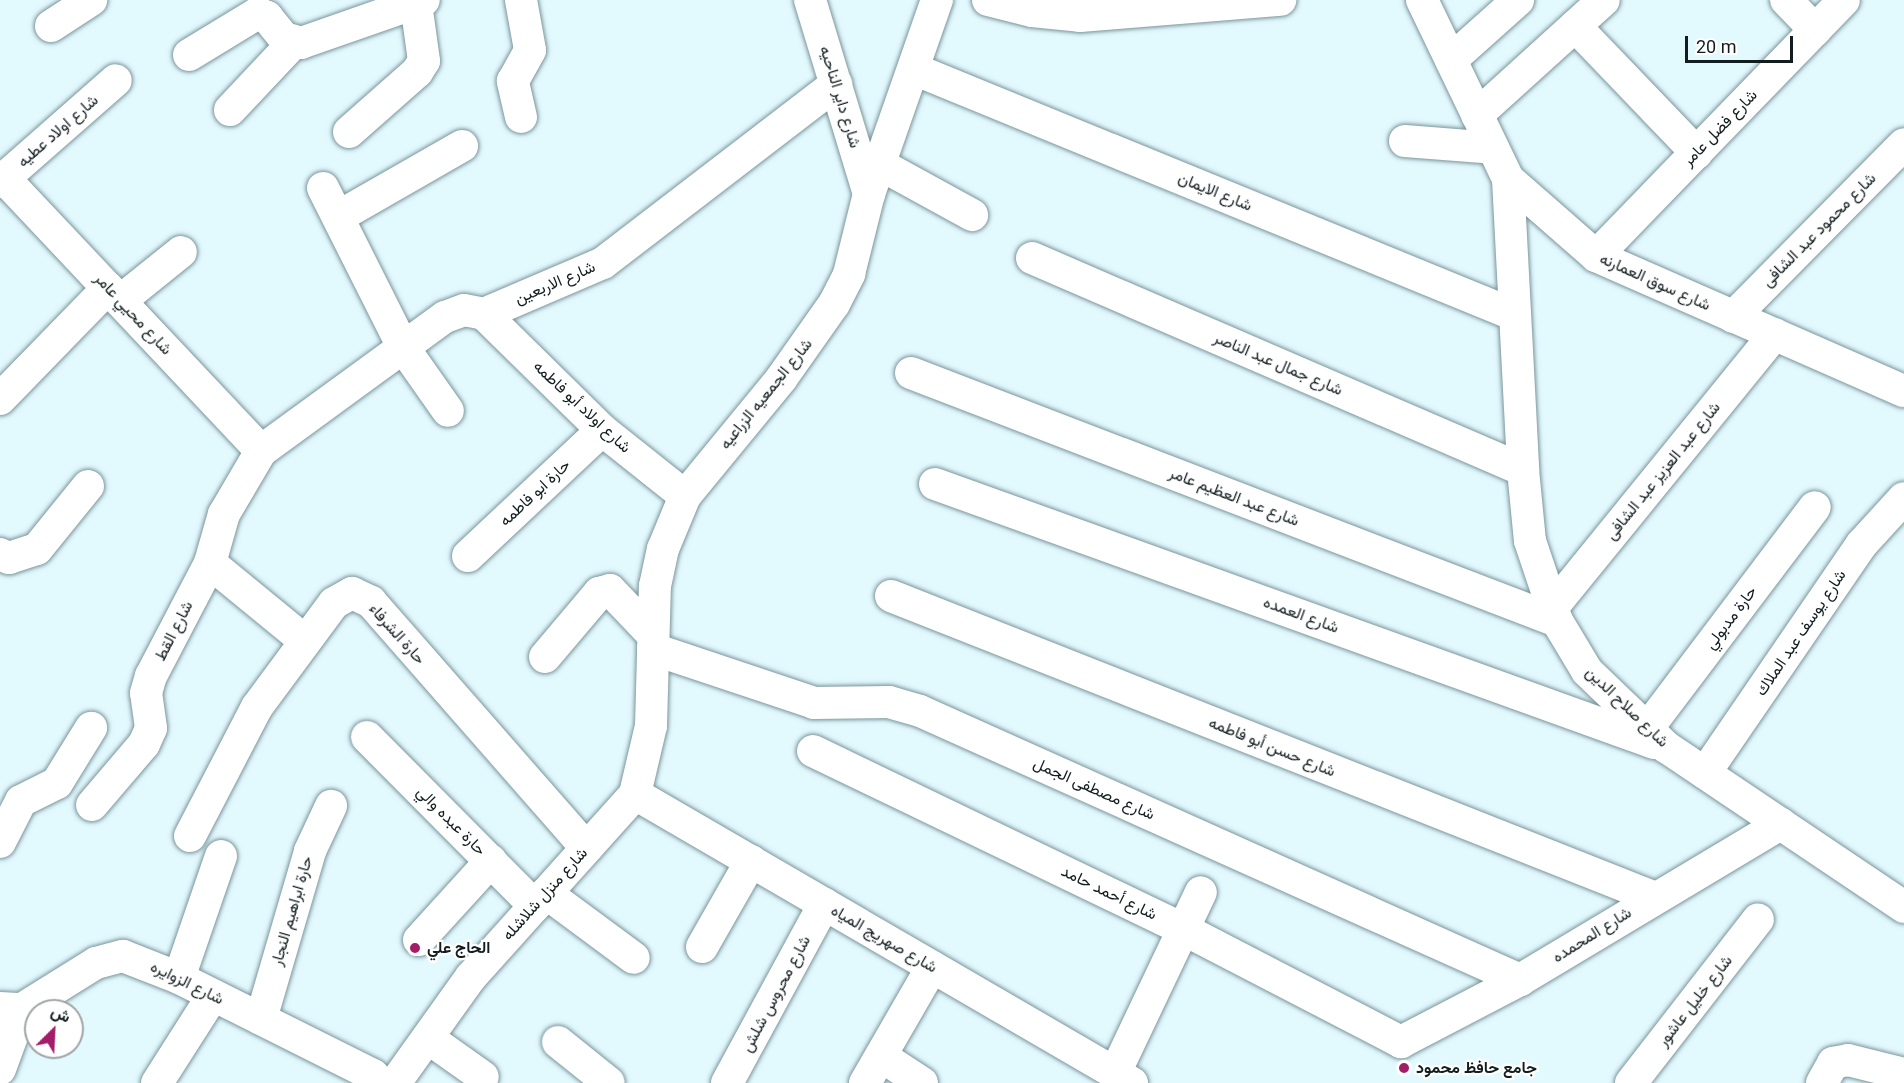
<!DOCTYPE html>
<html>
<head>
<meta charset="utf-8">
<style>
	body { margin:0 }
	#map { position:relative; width:1904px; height:1083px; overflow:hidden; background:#e2f9fe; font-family:Roboto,Vazirmatn,sans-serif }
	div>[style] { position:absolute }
	.roads { filter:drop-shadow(0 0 2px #7b959b) drop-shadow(0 0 2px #7b959b) }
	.minor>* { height:32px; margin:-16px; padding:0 16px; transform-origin:16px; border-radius:16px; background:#fff }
	.dots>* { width:16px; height:16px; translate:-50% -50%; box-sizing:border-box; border:3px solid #fff; border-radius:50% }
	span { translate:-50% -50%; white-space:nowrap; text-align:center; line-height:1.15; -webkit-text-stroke:4.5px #fff; paint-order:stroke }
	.street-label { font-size:16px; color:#121d1f }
	.poi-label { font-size:16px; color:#121d1f; font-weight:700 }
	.left { translate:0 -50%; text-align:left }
	.north { position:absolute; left:24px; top:999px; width:60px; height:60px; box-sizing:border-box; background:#fff; border:2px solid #a0a5a5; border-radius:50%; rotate:24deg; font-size:16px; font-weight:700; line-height:24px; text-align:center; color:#121d1f }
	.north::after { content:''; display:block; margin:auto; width:21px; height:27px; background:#a31d69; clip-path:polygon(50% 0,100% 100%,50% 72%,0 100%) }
	.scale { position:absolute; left:1685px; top:36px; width:108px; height:27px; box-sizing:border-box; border:3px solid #121d1f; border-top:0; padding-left:8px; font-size:18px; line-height:21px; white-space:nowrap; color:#121d1f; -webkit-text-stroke:4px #fff; paint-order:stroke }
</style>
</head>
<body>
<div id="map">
	<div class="roads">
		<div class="minor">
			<div style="left:810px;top:0;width:203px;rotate:73.1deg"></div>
			<div style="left:988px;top:0;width:45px;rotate:14deg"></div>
			<div style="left:1032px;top:11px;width:48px;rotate:5.9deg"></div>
			<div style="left:1080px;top:16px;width:201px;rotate:-4.6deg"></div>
			<div style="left:1422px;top:0;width:199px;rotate:64.3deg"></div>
			<div style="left:1508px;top:179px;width:117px;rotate:41.2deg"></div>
			<div style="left:1596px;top:256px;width:336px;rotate:23.7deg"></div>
			<div style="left:1786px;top:0;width:42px;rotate:46deg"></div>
			<div style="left:51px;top:26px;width:48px;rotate:-33deg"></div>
			<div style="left:1575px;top:26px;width:176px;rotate:46.2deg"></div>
			<div style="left:189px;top:55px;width:81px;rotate:-31.3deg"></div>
			<div style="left:258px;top:13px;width:10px;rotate:24deg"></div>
			<div style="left:267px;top:17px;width:27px;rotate:51deg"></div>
			<div style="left:284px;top:38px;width:18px;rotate:16deg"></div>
			<div style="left:301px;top:43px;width:130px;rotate:-19.3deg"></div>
			<div style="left:1451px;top:60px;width:90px;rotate:-41.8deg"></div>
			<div style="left:916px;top:70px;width:647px;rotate:22.25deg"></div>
			<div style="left:230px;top:110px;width:93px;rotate:-46.7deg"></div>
			<div style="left:1477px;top:115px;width:171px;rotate:-42.2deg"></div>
			<div style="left:521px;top:117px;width:37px;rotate:-103deg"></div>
			<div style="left:513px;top:81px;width:35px;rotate:-61deg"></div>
			<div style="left:530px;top:50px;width:51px;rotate:-100.2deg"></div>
			<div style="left:349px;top:132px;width:91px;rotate:-41.4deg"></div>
			<div style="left:417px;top:72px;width:13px;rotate:-58deg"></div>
			<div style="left:424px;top:61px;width:59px;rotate:-97.9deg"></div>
			<div style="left:1405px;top:141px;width:88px;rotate:4.5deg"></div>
			<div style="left:881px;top:165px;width:104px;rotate:28.8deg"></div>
			<div style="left:4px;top:178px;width:375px;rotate:46.7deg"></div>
			<div style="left:1508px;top:179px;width:291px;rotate:87deg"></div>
			<div style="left:1523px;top:470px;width:71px;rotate:84.4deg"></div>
			<div style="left:1530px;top:541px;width:84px;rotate:71.4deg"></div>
			<div style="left:1557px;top:621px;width:58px;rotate:59deg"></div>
			<div style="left:1587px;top:671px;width:110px;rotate:43.9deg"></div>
			<div style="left:1666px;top:747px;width:287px;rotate:33.9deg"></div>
			<div style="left:0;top:182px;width:154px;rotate:-41.3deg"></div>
			<div style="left:323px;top:188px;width:178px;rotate:63.3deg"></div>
			<div style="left:403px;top:347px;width:78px;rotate:54.9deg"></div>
			<div style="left:338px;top:217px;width:143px;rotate:-29.8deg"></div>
			<div style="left:1596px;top:256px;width:356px;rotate:-45.9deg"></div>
			<div style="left:1032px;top:258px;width:535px;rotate:23.35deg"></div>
			<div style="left:120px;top:301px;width:78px;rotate:-38.8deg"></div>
			<div style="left:484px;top:314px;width:165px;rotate:44.5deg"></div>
			<div style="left:602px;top:430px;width:106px;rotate:38.5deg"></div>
			<div style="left:1733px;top:317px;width:243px;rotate:-45.3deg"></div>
			<div style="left:911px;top:373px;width:692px;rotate:21deg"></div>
			<div style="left:0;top:399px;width:155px;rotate:-45.8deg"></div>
			<div style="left:935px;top:484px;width:764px;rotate:19.81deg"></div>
			<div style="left:0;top:554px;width:10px;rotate:24deg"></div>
			<div style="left:9px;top:558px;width:29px;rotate:-18deg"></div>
			<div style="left:37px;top:549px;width:81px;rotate:-51deg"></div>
			<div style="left:468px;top:556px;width:184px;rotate:-43.2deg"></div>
			<div style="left:210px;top:563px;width:123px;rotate:39.4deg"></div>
			<div style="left:891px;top:596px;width:819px;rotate:21.55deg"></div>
			<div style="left:1552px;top:608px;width:353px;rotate:-50.9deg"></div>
			<div style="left:653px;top:649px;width:170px;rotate:18.5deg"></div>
			<div style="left:814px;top:703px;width:75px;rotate:-0.8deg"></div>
			<div style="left:889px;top:702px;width:32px;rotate:16deg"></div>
			<div style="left:920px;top:711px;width:658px;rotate:24.15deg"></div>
			<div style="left:545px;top:657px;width:84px;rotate:-49.8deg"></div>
			<div style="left:599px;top:593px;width:11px;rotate:-15deg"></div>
			<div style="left:610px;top:590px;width:62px;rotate:46.3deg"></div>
			<div style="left:1647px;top:729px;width:278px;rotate:-52.9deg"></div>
			<div style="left:367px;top:737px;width:238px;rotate:45.2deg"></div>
			<div style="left:813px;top:751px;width:411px;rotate:25.7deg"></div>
			<div style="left:1183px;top:929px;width:246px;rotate:27.4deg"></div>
			<div style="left:1401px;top:1042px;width:134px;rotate:-27.5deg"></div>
			<div style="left:1520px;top:980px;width:304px;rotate:-30.9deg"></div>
			<div style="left:1705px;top:773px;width:278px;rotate:-55.6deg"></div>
			<div style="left:1862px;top:544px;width:62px;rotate:-47.6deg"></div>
			<div style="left:635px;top:794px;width:575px;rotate:30.18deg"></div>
			<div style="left:92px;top:805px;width:80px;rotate:-49.6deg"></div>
			<div style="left:144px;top:744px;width:17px;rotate:-66deg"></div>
			<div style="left:151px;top:728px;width:35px;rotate:-98deg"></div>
			<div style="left:146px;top:693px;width:18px;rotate:-74deg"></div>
			<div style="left:151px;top:676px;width:127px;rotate:-62.4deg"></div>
			<div style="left:210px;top:563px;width:51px;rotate:-74.1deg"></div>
			<div style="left:224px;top:514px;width:73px;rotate:-59.6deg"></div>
			<div style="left:261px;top:451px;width:228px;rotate:-36.1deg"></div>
			<div style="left:445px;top:317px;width:20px;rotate:-20deg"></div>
			<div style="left:464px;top:310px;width:20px;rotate:11deg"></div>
			<div style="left:484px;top:314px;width:129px;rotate:-23.2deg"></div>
			<div style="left:603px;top:263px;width:294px;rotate:-37.5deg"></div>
			<div style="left:190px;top:836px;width:145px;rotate:-62.6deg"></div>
			<div style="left:257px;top:707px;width:129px;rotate:-53.5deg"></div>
			<div style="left:334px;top:603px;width:21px;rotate:-29deg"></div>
			<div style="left:352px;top:593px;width:21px;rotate:25deg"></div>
			<div style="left:371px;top:602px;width:327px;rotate:48.8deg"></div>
			<div style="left:0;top:842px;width:46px;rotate:-62.9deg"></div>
			<div style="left:21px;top:801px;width:40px;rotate:-26.6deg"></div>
			<div style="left:57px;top:783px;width:65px;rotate:-58.3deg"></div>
			<div style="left:546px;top:893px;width:109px;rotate:36.5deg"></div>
			<div style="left:419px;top:940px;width:107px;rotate:-47.7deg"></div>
			<div style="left:702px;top:947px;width:99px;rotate:-60.3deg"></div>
			<div style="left:179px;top:978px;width:129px;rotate:-71deg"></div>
			<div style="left:0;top:1008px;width:22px;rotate:3deg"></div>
			<div style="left:22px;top:1009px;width:87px;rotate:-31.9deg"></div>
			<div style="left:96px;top:963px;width:28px;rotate:-15deg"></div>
			<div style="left:123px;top:956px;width:60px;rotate:21.4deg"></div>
			<div style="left:179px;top:978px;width:217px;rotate:26.6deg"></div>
			<div style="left:373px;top:1075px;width:10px;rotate:53deg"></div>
			<div style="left:261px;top:1019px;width:175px;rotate:-73.7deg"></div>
			<div style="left:310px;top:851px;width:50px;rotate:-65deg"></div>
			<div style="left:428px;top:1038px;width:67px;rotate:35.3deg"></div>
			<div style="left:558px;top:1042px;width:65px;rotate:38.8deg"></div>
			<div style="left:881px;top:1056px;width:49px;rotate:33.4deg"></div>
			<div style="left:0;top:1069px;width:64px;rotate:-69.9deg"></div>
			<div style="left:1115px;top:1073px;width:200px;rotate:-64.6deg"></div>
			<div style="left:157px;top:1083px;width:104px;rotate:-57.5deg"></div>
			<div style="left:395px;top:1083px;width:130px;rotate:-54.4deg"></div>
			<div style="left:471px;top:977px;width:246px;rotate:-48.1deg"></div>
			<div style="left:635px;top:794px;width:70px;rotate:-76.8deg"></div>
			<div style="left:651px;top:726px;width:140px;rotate:-88.4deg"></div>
			<div style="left:655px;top:586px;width:38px;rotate:-78deg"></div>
			<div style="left:663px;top:549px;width:57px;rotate:-67.5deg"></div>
			<div style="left:685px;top:496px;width:151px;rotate:-50.6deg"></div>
			<div style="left:781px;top:379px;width:92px;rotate:-54.8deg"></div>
			<div style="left:834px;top:304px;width:34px;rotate:-63deg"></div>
			<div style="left:849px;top:274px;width:82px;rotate:-76deg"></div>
			<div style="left:869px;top:194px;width:206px;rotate:-70.7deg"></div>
			<div style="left:727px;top:1083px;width:204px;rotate:-61.5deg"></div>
			<div style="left:865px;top:1083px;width:134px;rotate:-60deg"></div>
			<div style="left:1631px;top:1083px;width:207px;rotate:-52.2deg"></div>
			<div style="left:1822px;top:1083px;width:23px;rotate:-61deg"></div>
			<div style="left:1833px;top:1063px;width:15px;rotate:-11deg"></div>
			<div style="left:1848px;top:1060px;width:58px;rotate:14deg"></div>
		</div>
	</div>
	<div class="dots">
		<div style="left:415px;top:948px;background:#a31d69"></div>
		<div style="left:1404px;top:1068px;background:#a31d69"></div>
	</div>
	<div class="street-label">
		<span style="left:840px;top:97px;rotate:73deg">شارع داير الناحيه</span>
		<span style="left:1720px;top:128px;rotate:-46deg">شارع فضل عامر</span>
		<span style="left:58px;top:131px;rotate:-41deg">شارع اولاد عطيه</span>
		<span style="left:1215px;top:192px;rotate:22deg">شارع الايمان</span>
		<span style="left:1819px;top:230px;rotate:-45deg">شارع محمود عبد الشافى</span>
		<span style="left:1655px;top:282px;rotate:24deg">شارع سوق العمارنه</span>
		<span style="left:555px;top:283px;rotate:-23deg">شارع الاربعين</span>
		<span style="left:133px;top:314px;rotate:47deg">شارع محيي عامر</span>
		<span style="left:1278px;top:364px;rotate:23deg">شارع جمال عبد الناصر</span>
		<span style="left:766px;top:394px;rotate:-51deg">شارع الجمعيه الزراعيه</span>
		<span style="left:582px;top:407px;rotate:43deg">شارع اولاد أبو فاطمه</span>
		<span style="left:1663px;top:471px;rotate:-51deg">شارع عبد العزيز عبد الشافى</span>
		<span style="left:535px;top:493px;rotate:-43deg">حارة ابو فاطمه</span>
		<span style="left:1234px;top:497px;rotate:21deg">شارع عبد العظيم عامر</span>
		<span style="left:1301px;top:615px;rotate:20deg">شارع العمده</span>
		<span style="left:1731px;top:618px;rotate:-53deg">حارة مدبولي</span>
		<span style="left:174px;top:631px;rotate:-63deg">شارع القط</span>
		<span style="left:1801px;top:633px;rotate:-56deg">شارع يوسف عبد الملاك</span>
		<span style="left:397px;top:634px;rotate:48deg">حارة الشرفاء</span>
		<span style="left:1627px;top:707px;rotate:44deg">شارع صلاح الدين</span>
		<span style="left:1272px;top:747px;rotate:22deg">شارع حسن أبو فاطمه</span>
		<span style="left:1094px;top:789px;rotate:24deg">شارع مصطفى الجمل</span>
		<span style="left:451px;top:821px;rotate:45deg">حارة عبده والي</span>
		<span style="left:1109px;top:893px;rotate:26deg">شارع أحمد حامد</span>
		<span style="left:545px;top:894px;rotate:-48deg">شارع منزل شلاشله</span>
		<span style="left:292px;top:911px;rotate:-74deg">حارة ابراهيم النجار</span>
		<span style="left:1592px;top:935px;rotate:-32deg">شارع المحمده</span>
		<span style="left:884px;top:939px;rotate:30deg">شارع صهريج المياه</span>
		<span style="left:187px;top:983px;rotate:26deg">شارع الزوايره</span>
		<span style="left:776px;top:994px;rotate:-62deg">شارع محروس شلش</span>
		<span style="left:1695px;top:1001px;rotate:-52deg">شارع خليل عاشور</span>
	</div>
	<div class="poi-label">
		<span class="left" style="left:427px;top:948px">الحاج علي</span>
		<span class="left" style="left:1416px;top:1068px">جامع حافظ محمود</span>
	</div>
	<div class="north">ش</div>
	<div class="scale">20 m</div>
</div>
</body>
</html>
